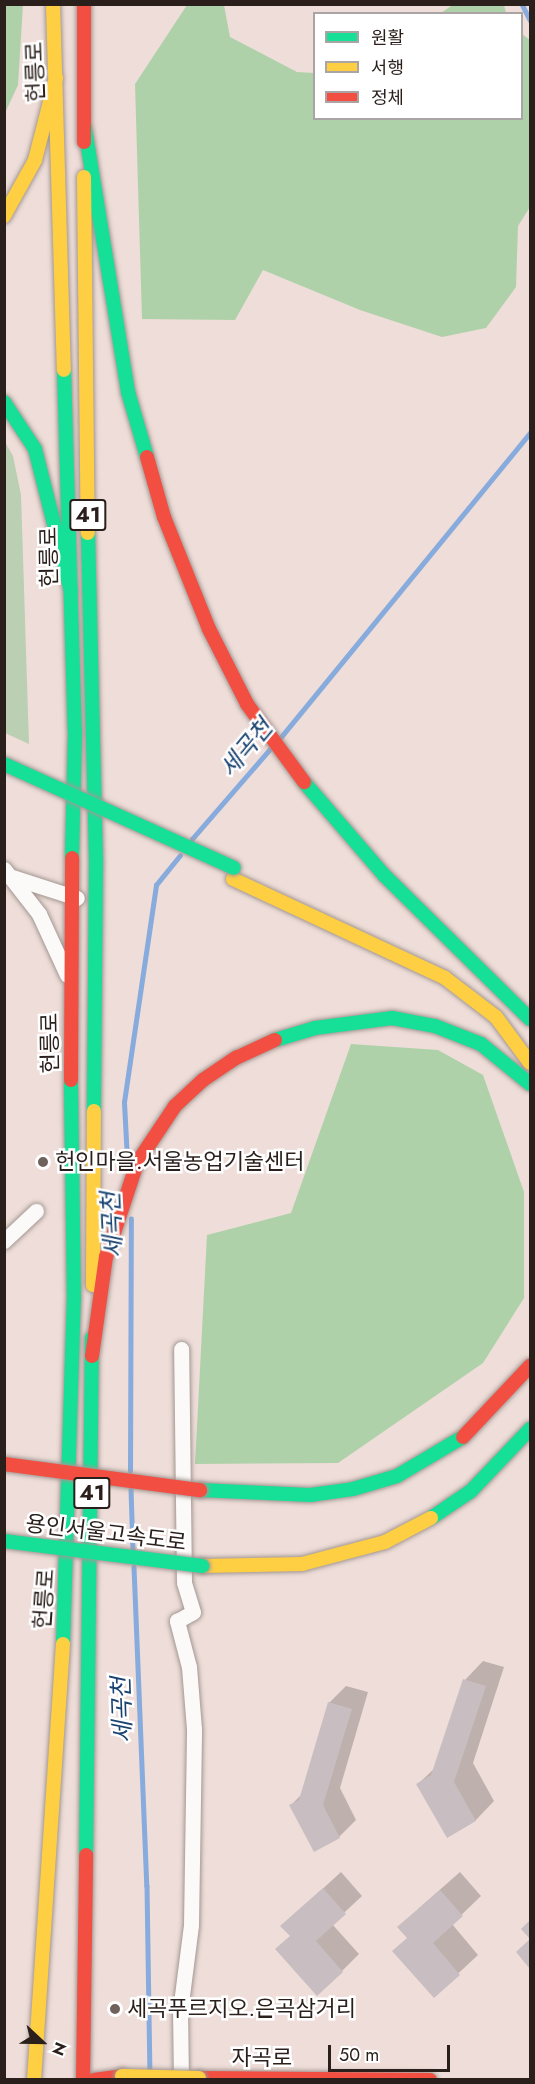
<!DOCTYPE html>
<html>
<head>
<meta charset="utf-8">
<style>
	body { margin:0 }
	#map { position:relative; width:535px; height:2084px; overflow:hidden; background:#eeddd8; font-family:Jost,"Noto Sans KR",sans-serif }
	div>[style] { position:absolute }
	.green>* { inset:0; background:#bbcfb3 }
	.forest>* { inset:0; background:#afd1a9 }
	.shadow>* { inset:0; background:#0003 }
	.stream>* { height:4.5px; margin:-2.25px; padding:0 2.25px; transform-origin:2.25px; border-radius:2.25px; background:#86abdc }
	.building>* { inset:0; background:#c8bec1 }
	.roads { filter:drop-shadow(0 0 2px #a39793) drop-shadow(0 0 2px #a39793) }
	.street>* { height:15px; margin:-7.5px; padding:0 7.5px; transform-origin:7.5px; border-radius:7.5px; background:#fcfaf9 }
	.fast>* { height:14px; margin:-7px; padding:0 7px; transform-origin:7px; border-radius:7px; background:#16e098 }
	.slow>* { height:14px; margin:-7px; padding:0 7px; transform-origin:7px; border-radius:7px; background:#ffcf43 }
	.jam>* { height:14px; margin:-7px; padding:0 7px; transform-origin:7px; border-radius:7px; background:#f24e42 }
	.bridges { filter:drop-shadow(0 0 2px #a39793) drop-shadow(0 0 2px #a39793) }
	.fast-bridge>* { height:14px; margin:-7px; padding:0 7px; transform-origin:7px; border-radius:7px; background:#16e098 }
	.slow-bridge>* { height:14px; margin:-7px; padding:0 7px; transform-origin:7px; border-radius:7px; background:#ffcf43 }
	.jam-bridge>* { height:14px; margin:-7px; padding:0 7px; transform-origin:7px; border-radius:7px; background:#f24e42 }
	.dots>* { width:16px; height:16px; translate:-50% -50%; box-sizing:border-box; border:3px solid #fff; border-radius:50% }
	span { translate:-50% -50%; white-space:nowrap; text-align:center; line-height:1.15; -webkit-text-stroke:5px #fff; paint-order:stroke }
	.shield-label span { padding:2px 4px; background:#fff; border:2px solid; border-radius:4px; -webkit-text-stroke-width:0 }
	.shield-label { font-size:21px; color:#2a1f1b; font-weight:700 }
	.street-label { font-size:22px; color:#2a1f1b }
	.poi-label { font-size:22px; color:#2a1f1b }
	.left { translate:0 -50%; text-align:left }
	.water-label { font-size:24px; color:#184270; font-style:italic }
	.frame { position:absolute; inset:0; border:6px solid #2a1f1b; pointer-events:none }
	.legend { position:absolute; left:313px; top:12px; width:210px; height:108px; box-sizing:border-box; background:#fff; border:2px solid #aaa5a4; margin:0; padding:8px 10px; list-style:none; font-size:18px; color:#2a1f1b }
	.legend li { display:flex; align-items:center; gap:12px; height:30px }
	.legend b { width:30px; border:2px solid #aaa5a4 }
	.north { position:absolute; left:12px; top:2012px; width:60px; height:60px; -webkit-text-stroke:4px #fff; paint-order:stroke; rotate:112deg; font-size:16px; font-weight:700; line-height:24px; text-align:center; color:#2a1f1b }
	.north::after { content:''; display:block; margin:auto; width:21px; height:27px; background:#2a1f1b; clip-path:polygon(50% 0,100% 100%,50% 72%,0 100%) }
	.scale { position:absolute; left:328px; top:2045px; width:122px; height:27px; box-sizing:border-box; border:3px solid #2a1f1b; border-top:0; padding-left:8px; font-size:18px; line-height:21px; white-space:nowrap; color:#2a1f1b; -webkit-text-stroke:4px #fff; paint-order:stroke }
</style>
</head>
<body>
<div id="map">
	<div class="green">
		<div style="clip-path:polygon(4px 440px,13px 456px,21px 495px,29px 744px,5px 733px)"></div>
	</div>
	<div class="forest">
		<div style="clip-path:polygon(5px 4px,23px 5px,18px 85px,5px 113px)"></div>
		<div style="clip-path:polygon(454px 4px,504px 5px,506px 13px,441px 13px)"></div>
		<div style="clip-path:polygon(187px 5px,224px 5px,230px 37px,297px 72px,314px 73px,314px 118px,522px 118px,522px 34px,530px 40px,530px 207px,518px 226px,516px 287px,486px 328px,442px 337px,360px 310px,263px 270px,235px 320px,142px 319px,135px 84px)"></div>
		<div style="clip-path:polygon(351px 1044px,438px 1050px,483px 1075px,524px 1192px,524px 1298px,483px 1363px,338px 1463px,195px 1464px,207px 1235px,291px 1213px)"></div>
	</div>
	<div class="shadow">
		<div style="clip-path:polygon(483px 1661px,504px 1667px,473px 1763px,494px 1801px,476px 1820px,448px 1836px,418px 1784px,436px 1767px,465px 1680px)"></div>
		<div style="clip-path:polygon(346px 1686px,368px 1692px,340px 1788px,356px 1820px,339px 1837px,315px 1850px,291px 1805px,302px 1794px,329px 1703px)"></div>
		<div style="clip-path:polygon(341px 1872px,362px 1896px,332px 1924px,359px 1954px,342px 1971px,282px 1926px)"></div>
		<div style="clip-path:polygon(460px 1872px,481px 1896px,452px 1924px,478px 1955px,434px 1996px,418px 1909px)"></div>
	</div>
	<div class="stream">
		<div style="left:522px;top:4px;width:18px;rotate:63deg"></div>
		<div style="left:281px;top:737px;width:393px;rotate:-50.7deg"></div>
		<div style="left:192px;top:839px;width:118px;rotate:-49.1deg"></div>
		<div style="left:127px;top:1160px;width:58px;rotate:-93deg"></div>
		<div style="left:124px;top:1102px;width:219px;rotate:-81.6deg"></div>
		<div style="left:156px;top:885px;width:38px;rotate:-51deg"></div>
		<div style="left:130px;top:1471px;width:252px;rotate:-89.8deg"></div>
		<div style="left:131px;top:1489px;width:60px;rotate:88.1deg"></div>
		<div style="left:134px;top:1567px;width:319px;rotate:87.7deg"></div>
		<div style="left:147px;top:1886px;width:185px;rotate:89.1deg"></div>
	</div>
	<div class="building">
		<div style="clip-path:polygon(463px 1679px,486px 1686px,454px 1782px,476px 1821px,447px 1838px,416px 1784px,431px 1775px)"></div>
		<div style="clip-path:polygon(328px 1702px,352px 1709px,323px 1805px,340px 1838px,314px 1852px,289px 1805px,299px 1800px)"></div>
		<div style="clip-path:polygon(323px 1888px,346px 1914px,316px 1941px,343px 1972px,317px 1996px,275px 1949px,290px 1936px,280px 1926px)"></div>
		<div style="clip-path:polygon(440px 1890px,463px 1916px,433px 1943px,460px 1975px,434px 1998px,392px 1951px,407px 1938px,397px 1927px)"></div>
		<div style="clip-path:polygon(530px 1920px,530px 1969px,516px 1952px,530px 1939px,521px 1929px)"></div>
	</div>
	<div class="roads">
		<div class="street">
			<div style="left:4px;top:869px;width:57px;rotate:52.1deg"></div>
			<div style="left:39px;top:914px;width:67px;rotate:65.3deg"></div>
			<div style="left:12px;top:877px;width:68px;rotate:17.9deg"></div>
			<div style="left:4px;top:1241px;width:44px;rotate:-43.2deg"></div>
			<div style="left:181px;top:2080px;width:69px;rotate:-90.8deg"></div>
			<div style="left:180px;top:2011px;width:87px;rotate:-82.7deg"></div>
			<div style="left:191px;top:1925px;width:196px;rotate:-89.1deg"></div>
			<div style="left:194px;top:1729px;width:62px;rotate:-94.6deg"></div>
			<div style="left:189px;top:1667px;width:48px;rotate:-104.6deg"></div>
			<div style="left:177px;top:1621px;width:18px;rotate:-29deg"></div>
			<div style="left:193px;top:1612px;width:31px;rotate:-107deg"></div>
			<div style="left:184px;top:1582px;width:233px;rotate:-90.7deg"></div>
		</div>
		<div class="fast">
			<div style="left:84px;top:123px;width:273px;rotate:80.7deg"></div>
			<div style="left:128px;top:392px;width:68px;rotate:73.7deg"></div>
			<div style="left:64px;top:370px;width:361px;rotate:88.3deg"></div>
			<div style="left:75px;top:731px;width:127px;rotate:91.4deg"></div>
			<div style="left:4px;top:402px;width:56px;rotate:56.6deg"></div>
			<div style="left:35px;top:449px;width:146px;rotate:75.8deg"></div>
			<div style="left:88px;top:533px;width:330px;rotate:88.6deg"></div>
			<div style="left:96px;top:863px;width:248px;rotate:90.5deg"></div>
			<div style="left:304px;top:782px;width:123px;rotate:49.3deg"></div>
			<div style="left:384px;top:875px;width:205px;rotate:44.6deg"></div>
			<div style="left:275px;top:1040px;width:42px;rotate:-16.7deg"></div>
			<div style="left:315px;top:1028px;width:78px;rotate:-7.4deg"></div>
			<div style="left:392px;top:1018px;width:44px;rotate:10.5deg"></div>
			<div style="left:435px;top:1026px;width:49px;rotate:21.4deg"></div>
			<div style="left:481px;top:1044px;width:63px;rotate:39.2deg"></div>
			<div style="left:200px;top:1490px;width:110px;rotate:2.6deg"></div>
			<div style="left:310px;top:1495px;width:43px;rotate:-7.9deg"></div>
			<div style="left:353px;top:1489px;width:46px;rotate:-16.5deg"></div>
			<div style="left:397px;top:1476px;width:77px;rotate:-30.6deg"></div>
			<div style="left:431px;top:1518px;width:48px;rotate:-34deg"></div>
			<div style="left:471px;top:1491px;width:86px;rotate:-46.4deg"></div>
			<div style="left:63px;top:1644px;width:344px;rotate:-88.2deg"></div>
			<div style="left:74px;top:1300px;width:220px;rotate:-90.8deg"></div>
			<div style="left:86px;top:1855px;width:517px;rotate:-89.34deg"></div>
		</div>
		<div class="slow">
			<div style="left:53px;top:4px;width:366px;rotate:88.3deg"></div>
			<div style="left:84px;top:177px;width:356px;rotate:89.4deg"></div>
			<div style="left:4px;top:216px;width:64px;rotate:-61deg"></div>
			<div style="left:35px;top:160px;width:85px;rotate:-75.6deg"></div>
			<div style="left:233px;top:879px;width:234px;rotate:25deg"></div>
			<div style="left:445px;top:978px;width:64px;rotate:37.4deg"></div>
			<div style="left:496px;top:1017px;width:57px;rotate:53.5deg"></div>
			<div style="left:93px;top:1285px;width:174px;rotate:-89.7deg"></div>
			<div style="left:202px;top:1566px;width:100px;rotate:-1.1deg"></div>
			<div style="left:302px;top:1564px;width:86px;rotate:-14.8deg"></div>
			<div style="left:385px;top:1542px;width:52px;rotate:-27.6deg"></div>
			<div style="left:34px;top:2080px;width:437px;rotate:-86.2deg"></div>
		</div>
		<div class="jam">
			<div style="left:84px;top:4px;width:138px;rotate:90deg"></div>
			<div style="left:147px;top:457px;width:62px;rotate:74.2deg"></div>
			<div style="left:164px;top:517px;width:121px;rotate:68.1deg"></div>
			<div style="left:209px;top:629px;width:84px;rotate:63.1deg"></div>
			<div style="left:247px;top:704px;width:97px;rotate:53.8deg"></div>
			<div style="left:71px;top:1080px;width:222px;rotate:-89.7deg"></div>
			<div style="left:92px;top:1356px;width:100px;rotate:-82deg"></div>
			<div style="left:106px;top:1257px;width:99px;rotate:-71.7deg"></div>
			<div style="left:137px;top:1163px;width:69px;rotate:-56.3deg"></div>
			<div style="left:175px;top:1106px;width:38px;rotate:-43deg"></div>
			<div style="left:203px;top:1080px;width:40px;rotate:-34deg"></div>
			<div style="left:236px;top:1058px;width:43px;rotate:-24.8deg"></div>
			<div style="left:463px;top:1437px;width:98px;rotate:-46.7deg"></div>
			<div style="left:199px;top:2078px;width:231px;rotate:0.5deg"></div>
			<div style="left:83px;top:2080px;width:225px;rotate:-89.2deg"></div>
			<div style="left:94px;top:2080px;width:28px;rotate:-8deg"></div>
		</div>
	</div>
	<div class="bridges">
		<div class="fast-bridge">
			<div style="left:4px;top:764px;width:252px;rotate:24.3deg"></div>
			<div style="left:4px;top:1541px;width:200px;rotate:7.2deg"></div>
		</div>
		<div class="slow-bridge">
			<div style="left:122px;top:2076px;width:77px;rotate:1.5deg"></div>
		</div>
		<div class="jam-bridge">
			<div style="left:4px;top:1464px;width:198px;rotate:7.6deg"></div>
		</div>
	</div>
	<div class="dots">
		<div style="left:43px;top:1162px;background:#6f625d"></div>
		<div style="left:115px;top:2009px;background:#6f625d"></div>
	</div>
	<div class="shield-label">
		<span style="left:88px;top:515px">41</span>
		<span style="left:92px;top:1493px">41</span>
	</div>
	<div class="street-label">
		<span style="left:35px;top:72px;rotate:-92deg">헌릉로</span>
		<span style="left:49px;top:557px;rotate:-91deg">헌릉로</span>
		<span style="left:50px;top:1043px;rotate:-91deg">헌릉로</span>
		<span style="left:106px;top:1533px;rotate:7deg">용인서울고속도로</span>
		<span style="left:44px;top:1599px;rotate:-86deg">헌릉로</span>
		<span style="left:262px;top:2058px">자곡로</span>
	</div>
	<div class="poi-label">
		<span class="left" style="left:55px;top:1162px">헌인마을.서울농업기술센터</span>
		<span class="left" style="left:127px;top:2009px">세곡푸르지오.은곡삼거리</span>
	</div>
	<div class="water-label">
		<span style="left:246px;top:748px;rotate:-50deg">세곡천</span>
		<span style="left:112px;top:1225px;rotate:-93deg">세곡천</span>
		<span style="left:122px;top:1710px;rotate:-92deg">세곡천</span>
	</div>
	<div class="frame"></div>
	<ul class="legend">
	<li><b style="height:8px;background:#16e098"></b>원활</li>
	<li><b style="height:8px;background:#ffcf43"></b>서행</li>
	<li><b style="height:8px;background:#f24e42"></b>정체</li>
	</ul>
	<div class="north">N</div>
	<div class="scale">50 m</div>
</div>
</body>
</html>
